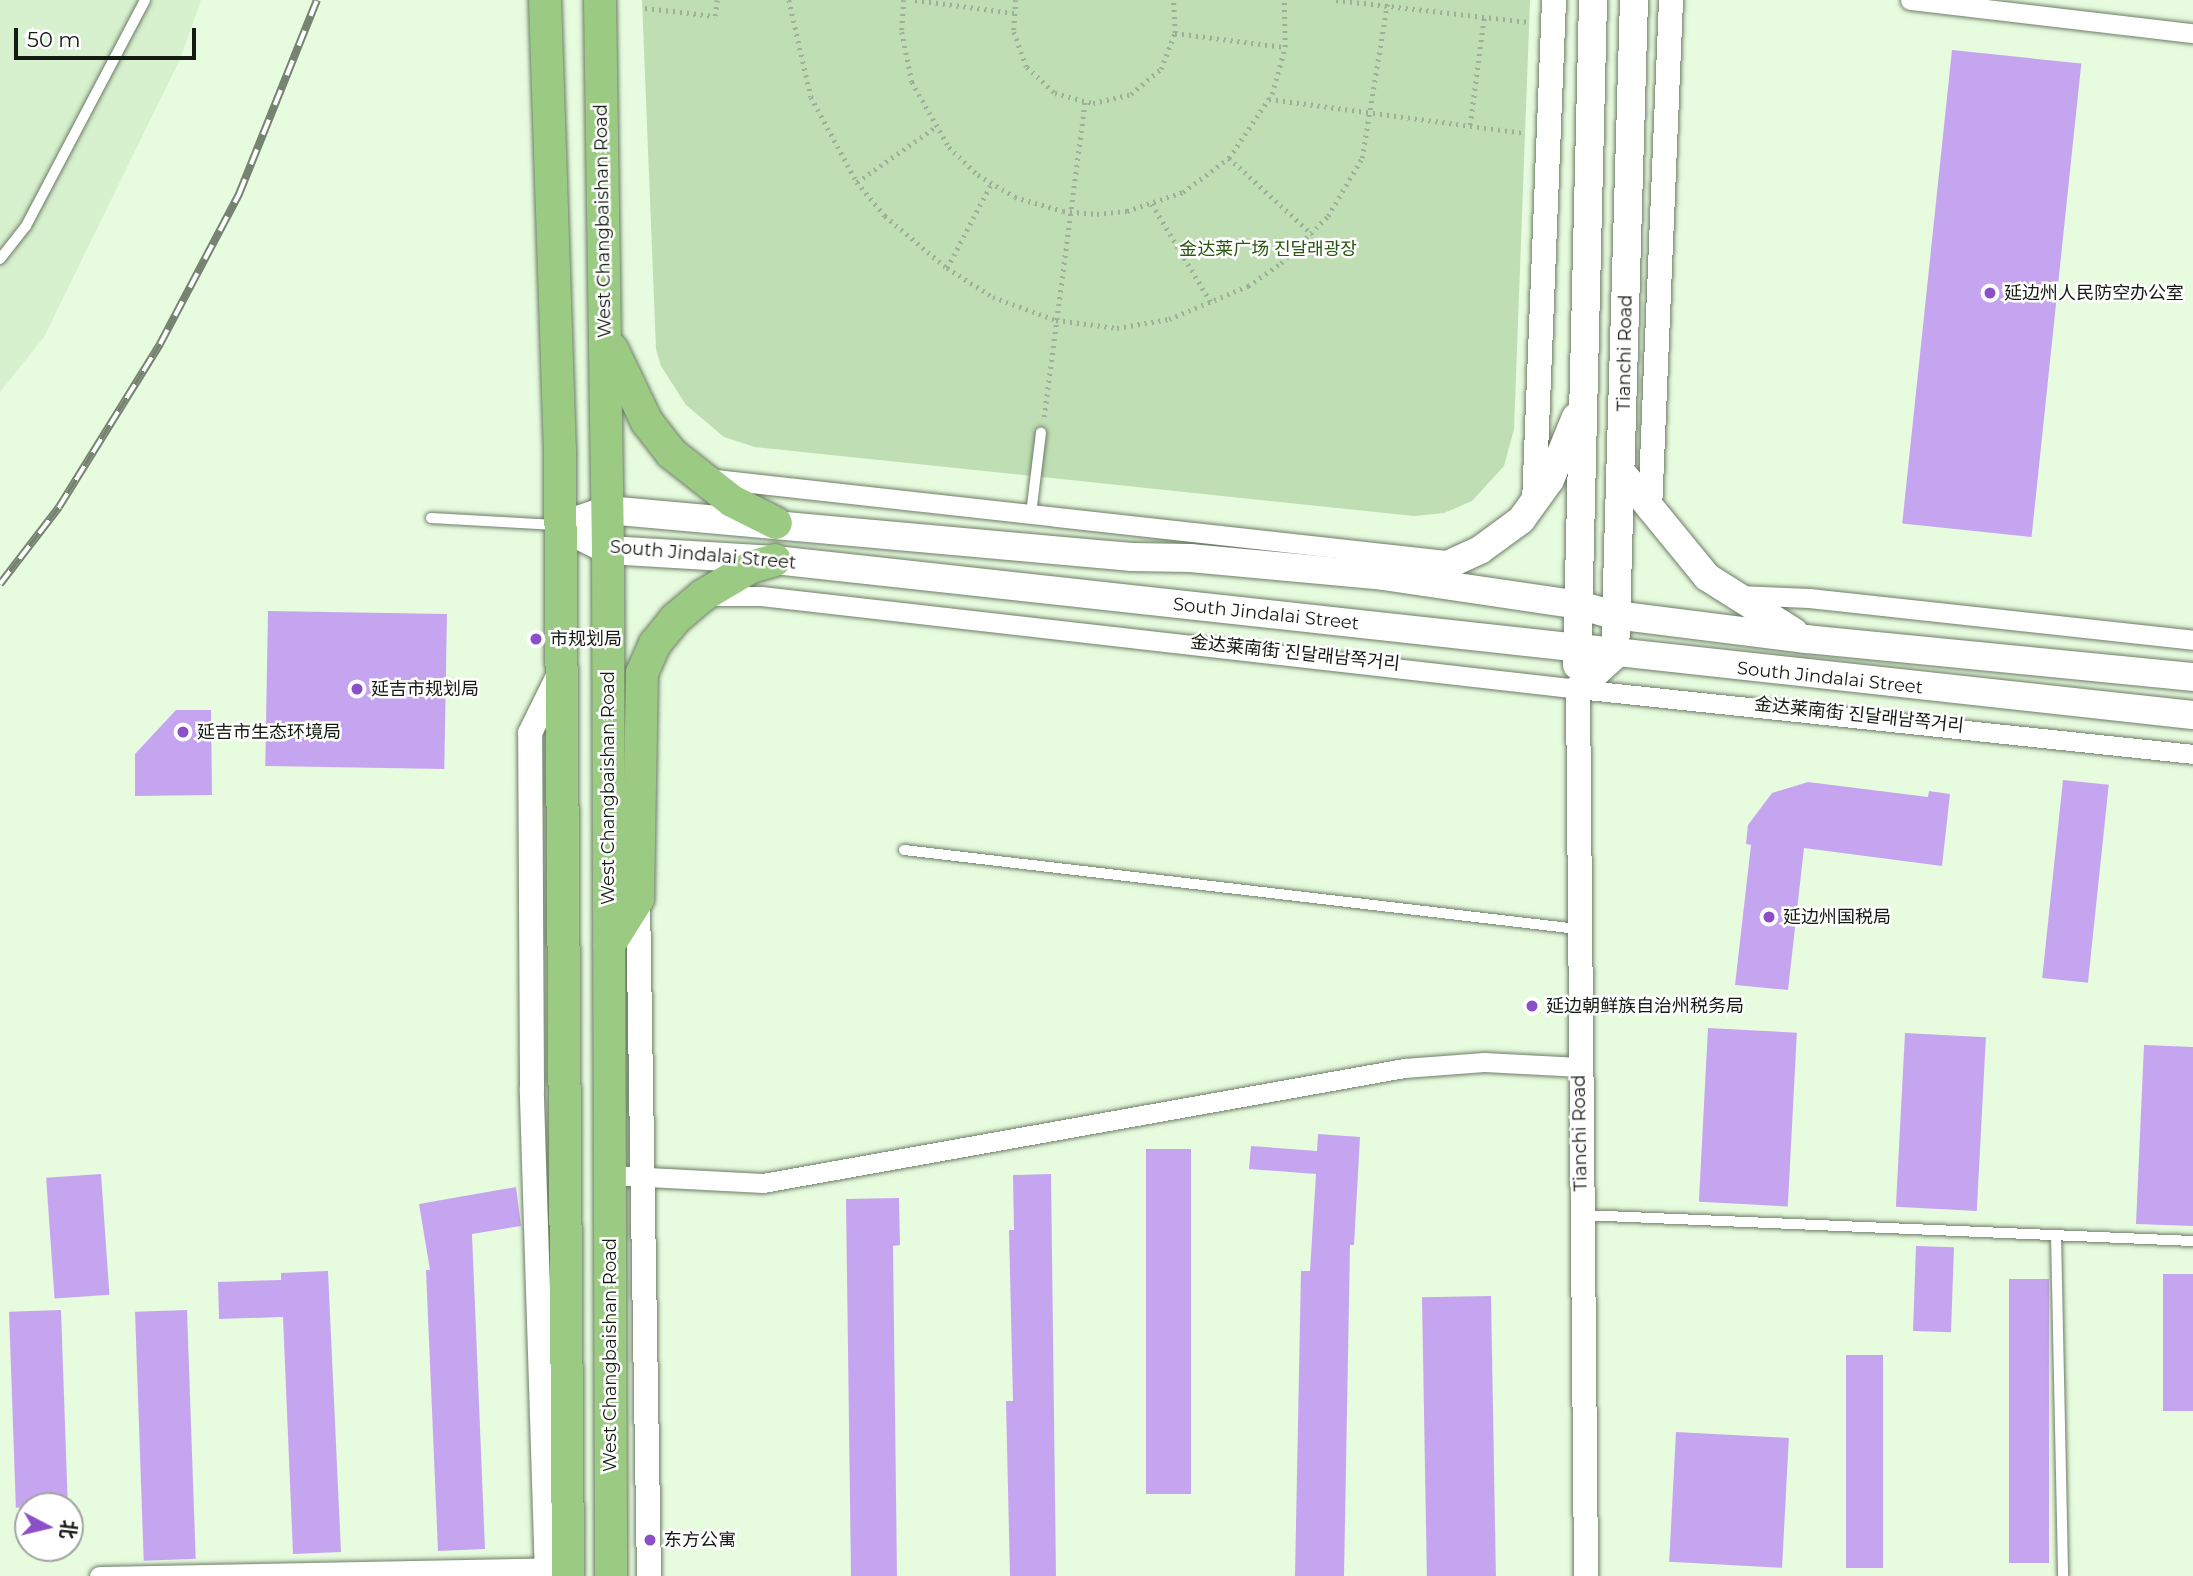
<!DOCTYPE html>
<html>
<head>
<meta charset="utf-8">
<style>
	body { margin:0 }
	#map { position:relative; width:2193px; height:1576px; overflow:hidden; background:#e7fbdf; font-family:Montserrat,"Noto Sans SC","Noto Sans KR",sans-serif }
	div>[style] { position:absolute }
	.built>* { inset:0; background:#d7f0ce }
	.green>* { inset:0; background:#bfdeb3 }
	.building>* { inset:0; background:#c6a5f0; transform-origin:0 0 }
	.path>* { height:4.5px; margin-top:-2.25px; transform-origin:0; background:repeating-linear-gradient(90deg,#9eae98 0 2px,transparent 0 7px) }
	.roads { filter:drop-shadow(0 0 2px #6c7d65) drop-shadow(0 0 2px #6c7d65) }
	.service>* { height:10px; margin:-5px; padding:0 5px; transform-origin:5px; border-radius:5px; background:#fff }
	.minor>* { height:19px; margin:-9.5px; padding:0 9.5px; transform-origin:9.5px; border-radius:9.5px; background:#fff }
	.tertiary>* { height:24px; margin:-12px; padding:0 12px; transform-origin:12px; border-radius:12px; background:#fff }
	.secondary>* { height:28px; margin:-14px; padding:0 14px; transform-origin:14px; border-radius:14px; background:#fff }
	.primary>* { height:32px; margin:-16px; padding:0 16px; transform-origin:16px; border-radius:16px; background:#9bca83 }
	.rail>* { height:8px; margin-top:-4px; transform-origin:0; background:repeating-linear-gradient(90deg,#fff 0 16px,#768371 0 32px); box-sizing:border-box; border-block:2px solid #768371 }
	.dots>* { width:19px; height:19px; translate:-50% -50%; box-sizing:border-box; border:4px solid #fff; border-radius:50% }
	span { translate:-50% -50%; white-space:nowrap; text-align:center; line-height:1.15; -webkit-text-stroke:5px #fff; paint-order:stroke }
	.street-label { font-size:18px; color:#141b12 }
	.park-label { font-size:18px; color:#29560f }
	.poi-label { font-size:18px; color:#141b12 }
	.left { translate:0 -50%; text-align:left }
	.north { position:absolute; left:14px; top:1492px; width:70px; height:70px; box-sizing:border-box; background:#fff; border:2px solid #a1a4a0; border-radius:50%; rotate:97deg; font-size:19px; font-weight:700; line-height:28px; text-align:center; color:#141b12 }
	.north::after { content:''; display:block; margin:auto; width:24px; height:32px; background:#8b50c7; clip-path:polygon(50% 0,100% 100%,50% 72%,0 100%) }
	.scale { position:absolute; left:14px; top:28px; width:182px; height:32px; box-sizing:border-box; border:4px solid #141b12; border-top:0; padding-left:9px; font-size:21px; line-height:24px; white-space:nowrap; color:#141b12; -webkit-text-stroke:5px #fff; paint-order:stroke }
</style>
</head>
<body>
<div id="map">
	<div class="built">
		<div style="clip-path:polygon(0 0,201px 0,180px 59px,44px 337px,0 392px)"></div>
	</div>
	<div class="green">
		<div style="clip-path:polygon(642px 0,1530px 0,1514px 429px,1504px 466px,1472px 501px,1444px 513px,1414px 516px,755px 447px,724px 437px,686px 405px,661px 366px,656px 349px)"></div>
	</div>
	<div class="building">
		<div style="left:1952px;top:50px;width:130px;height:476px;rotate:6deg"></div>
		<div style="left:268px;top:611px;width:179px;height:155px;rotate:1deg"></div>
		<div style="clip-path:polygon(176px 710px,211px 710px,212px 795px,135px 796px,135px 754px)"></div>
		<div style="left:2063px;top:780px;width:46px;height:199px;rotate:6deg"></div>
		<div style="clip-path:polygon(1808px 782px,1928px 797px,1929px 791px,1950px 794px,1942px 866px,1804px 848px,1788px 990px,1735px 985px,1751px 845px,1746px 844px,1748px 825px,1772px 793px)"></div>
		<div style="left:1708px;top:1028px;width:89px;height:174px;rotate:3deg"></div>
		<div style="left:1905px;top:1033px;width:81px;height:174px;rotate:3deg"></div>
		<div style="clip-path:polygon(2144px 1045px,2193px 1047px,2193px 1226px,2136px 1224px)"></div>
		<div style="clip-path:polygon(1318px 1134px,1360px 1137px,1354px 1245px,1350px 1245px,1344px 1576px,1295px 1576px,1301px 1271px,1310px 1271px,1316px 1174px,1249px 1169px,1251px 1146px,1317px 1151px)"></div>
		<div style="left:1146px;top:1149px;width:45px;height:345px"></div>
		<div style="left:101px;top:1174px;width:121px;height:55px;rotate:86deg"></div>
		<div style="clip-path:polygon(1051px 1174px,1056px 1576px,1010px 1576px,1006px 1401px,1013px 1401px,1009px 1230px,1014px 1230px,1013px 1175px)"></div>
		<div style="clip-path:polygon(516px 1187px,521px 1226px,472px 1234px,485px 1549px,438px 1551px,426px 1270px,430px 1270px,419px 1204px)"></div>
		<div style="clip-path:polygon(899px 1198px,900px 1245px,893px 1246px,897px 1576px,851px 1576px,846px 1199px)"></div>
		<div style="left:1916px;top:1246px;width:38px;height:85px;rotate:2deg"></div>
		<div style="clip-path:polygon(328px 1271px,341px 1552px,293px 1554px,283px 1317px,219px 1319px,218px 1282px,281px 1280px,281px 1273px)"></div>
		<div style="left:2163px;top:1274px;width:30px;height:137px"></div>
		<div style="left:2009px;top:1279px;width:40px;height:284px"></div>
		<div style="left:1491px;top:1296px;width:280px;height:69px;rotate:89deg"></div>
		<div style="left:61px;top:1310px;width:196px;height:52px;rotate:88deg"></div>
		<div style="left:187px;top:1310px;width:249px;height:52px;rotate:88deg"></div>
		<div style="left:1883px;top:1355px;width:213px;height:37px;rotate:90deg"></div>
		<div style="left:1676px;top:1432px;width:113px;height:130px;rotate:3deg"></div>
	</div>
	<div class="path">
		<div style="left:789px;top:0;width:99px;rotate:77.2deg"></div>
		<div style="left:811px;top:97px;width:97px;rotate:61.6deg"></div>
		<div style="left:857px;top:182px;width:44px;rotate:50.5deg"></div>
		<div style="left:885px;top:216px;width:81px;rotate:40deg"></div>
		<div style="left:947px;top:268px;width:54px;rotate:32.2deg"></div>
		<div style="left:993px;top:297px;width:67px;rotate:20.1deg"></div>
		<div style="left:1056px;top:320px;width:62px;rotate:7.5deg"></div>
		<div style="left:1117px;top:328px;width:53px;rotate:-9.8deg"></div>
		<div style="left:1169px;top:319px;width:86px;rotate:-22.7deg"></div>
		<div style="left:1248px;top:286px;width:40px;rotate:-34.9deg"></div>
		<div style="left:1281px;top:263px;width:66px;rotate:-45deg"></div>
		<div style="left:1328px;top:216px;width:67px;rotate:-59.6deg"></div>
		<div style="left:1362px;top:158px;width:160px;rotate:-80.7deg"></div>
		<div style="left:904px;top:0;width:32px;rotate:94deg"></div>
		<div style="left:902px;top:32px;width:51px;rotate:78.7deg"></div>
		<div style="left:912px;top:82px;width:75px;rotate:60.4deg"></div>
		<div style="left:949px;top:147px;width:40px;rotate:44deg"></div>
		<div style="left:978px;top:175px;width:43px;rotate:30.7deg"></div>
		<div style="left:1015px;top:197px;width:50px;rotate:16.3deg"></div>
		<div style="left:1063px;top:211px;width:34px;rotate:5deg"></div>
		<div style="left:1097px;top:214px;width:30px;rotate:-6deg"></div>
		<div style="left:1127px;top:211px;width:59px;rotate:-18.7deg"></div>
		<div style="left:1183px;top:192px;width:57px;rotate:-36.5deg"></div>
		<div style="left:1229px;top:158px;width:77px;rotate:-56.1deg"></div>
		<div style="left:1272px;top:94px;width:49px;rotate:-74.5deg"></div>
		<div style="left:1285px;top:47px;width:47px;rotate:-91.2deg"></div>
		<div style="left:915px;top:0;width:100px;rotate:7.5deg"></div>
		<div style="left:1016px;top:0;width:32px;rotate:94deg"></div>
		<div style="left:1014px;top:32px;width:37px;rotate:70deg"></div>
		<div style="left:1027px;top:67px;width:38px;rotate:43deg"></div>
		<div style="left:1055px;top:93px;width:39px;rotate:15deg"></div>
		<div style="left:1093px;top:103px;width:39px;rotate:-13deg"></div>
		<div style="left:1131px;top:94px;width:39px;rotate:-40deg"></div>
		<div style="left:1161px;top:69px;width:39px;rotate:-69deg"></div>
		<div style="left:1175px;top:33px;width:33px;rotate:-93deg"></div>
		<div style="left:1336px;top:0;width:194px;rotate:6.5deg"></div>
		<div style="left:645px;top:8px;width:70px;rotate:6.5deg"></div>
		<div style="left:715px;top:16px;width:16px;rotate:-83deg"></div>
		<div style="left:1175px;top:33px;width:111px;rotate:7.3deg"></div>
		<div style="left:1269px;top:99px;width:258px;rotate:7.6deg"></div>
		<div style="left:1470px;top:125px;width:109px;rotate:-82.6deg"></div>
		<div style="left:1229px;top:158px;width:113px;rotate:42.5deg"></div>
		<div style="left:857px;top:182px;width:94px;rotate:-35deg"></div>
		<div style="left:1152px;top:204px;width:117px;rotate:59deg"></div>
		<div style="left:947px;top:268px;width:95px;rotate:-62.4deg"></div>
		<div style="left:1044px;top:417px;width:318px;rotate:-82.6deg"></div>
	</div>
	<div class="roads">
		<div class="service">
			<div style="left:0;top:259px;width:42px;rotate:-51.8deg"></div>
			<div style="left:26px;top:226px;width:255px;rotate:-62.2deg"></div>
			<div style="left:1031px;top:514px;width:82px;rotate:-83deg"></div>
			<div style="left:431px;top:518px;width:125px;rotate:3.2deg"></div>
			<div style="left:904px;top:850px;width:679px;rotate:6.69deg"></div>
			<div style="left:1582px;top:1215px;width:612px;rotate:2.44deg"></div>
			<div style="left:2056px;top:1235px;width:341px;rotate:88.8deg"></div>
		</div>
		<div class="minor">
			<div style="left:1910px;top:0;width:285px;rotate:6.7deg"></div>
			<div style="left:706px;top:478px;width:744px;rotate:6.33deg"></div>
			<div style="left:1738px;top:595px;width:71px;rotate:2.4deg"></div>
			<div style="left:1809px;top:598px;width:386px;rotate:6.2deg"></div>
			<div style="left:708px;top:596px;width:53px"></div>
			<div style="left:761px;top:596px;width:822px;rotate:6.49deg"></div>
			<div style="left:1578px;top:689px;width:618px;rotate:6.03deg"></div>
			<div style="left:609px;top:1175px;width:154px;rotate:3deg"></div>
			<div style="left:763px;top:1183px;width:651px;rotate:-10.17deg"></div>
			<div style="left:1404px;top:1068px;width:80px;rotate:-4.3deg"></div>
			<div style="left:1484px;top:1062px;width:96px;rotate:3deg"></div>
			<div style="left:99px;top:1576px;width:461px;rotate:-1.1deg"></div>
		</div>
		<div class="tertiary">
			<div style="left:1534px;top:503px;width:503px;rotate:-87.72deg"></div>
			<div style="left:1650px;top:510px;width:510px;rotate:-87.64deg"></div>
			<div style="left:1578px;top:689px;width:887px;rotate:89.48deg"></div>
			<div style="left:638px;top:899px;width:677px;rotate:89.07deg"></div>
			<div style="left:547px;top:1576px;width:487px;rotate:-91.8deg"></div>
			<div style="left:532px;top:1089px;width:356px;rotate:-90.3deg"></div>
			<div style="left:530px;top:733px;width:70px;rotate:-63.8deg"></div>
		</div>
		<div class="secondary">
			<div style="left:1622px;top:473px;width:134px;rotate:50.7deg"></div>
			<div style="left:1707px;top:577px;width:103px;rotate:32.3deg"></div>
			<div style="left:560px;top:526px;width:54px;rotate:26.6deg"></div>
			<div style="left:608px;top:550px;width:167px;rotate:3.4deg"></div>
			<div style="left:775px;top:560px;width:1426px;rotate:6.24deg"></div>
			<div style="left:560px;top:526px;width:50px;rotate:-18.8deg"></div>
			<div style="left:607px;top:510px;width:527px;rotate:5.12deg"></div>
			<div style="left:1132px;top:557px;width:58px;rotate:1deg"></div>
			<div style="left:1190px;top:558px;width:194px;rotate:5.3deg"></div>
			<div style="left:1383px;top:576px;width:198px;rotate:8.4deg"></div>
			<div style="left:1579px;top:605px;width:37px;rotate:16deg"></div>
			<div style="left:1615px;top:615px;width:193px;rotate:7.2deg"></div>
			<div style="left:1806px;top:639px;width:389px;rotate:5.6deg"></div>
			<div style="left:1410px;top:573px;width:34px;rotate:-10deg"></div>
			<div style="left:1443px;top:567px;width:41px;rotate:-24.7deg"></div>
			<div style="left:1480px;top:550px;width:51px;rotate:-36.2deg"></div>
			<div style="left:1521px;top:520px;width:49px;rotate:-54.1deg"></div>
			<div style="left:1550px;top:480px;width:68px;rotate:-67.6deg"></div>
			<div style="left:1577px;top:665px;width:665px;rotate:-88.62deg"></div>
			<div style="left:1578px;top:689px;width:50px;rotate:-42.6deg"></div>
			<div style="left:1615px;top:655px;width:655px;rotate:-88.34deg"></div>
		</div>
		<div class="primary">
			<div style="left:545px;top:0;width:454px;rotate:88.1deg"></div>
			<div style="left:560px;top:454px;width:1122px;rotate:89.59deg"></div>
			<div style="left:600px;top:0;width:550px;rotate:89.17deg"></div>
			<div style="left:608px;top:550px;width:1026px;rotate:89.83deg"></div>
			<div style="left:612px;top:349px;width:81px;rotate:64.4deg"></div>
			<div style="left:647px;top:422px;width:39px;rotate:52deg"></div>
			<div style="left:671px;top:453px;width:78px;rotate:38.2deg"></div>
			<div style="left:732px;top:501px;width:49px;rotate:26.6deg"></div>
			<div style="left:609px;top:945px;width:54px;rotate:-57.8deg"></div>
			<div style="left:638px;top:899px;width:226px;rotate:-89deg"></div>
			<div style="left:642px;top:673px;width:32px;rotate:-66deg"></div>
			<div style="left:655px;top:644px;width:32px;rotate:-51deg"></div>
			<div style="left:675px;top:619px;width:35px;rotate:-40deg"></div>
			<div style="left:702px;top:596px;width:57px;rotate:-30.6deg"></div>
			<div style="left:751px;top:567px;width:25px;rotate:-16deg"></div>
		</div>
	</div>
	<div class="rail">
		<div style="left:0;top:584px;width:97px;rotate:-52.5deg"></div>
		<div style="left:59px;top:507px;width:192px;rotate:-58.2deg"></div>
		<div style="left:160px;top:344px;width:170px;rotate:-62.2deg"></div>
		<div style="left:239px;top:194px;width:209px;rotate:-68.1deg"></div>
	</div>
	<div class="dots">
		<div style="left:1990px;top:293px;background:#8b50c7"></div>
		<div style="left:536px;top:639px;background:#8b50c7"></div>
		<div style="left:357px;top:689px;background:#8b50c7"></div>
		<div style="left:183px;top:732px;background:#8b50c7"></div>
		<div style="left:1769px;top:917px;background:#8b50c7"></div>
		<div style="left:1532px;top:1006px;background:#8b50c7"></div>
		<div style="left:650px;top:1540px;background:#8b50c7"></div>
	</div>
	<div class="street-label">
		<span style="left:603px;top:221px;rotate:-91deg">West Changbaishan Road</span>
		<span style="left:1625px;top:353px;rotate:-89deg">Tianchi Road</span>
		<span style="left:703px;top:555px;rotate:5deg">South Jindalai Street</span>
		<span style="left:1266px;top:614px;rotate:6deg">South Jindalai Street</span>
		<span style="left:1295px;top:653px;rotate:6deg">金达莱南街 진달래남쪽거리</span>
		<span style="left:1830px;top:678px;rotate:6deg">South Jindalai Street</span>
		<span style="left:1859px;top:715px;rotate:6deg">金达莱南街 진달래남쪽거리</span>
		<span style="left:608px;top:788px;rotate:-90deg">West Changbaishan Road</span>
		<span style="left:1580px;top:1133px;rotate:-91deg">Tianchi Road</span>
		<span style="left:610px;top:1355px;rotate:-90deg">West Changbaishan Road</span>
	</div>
	<div class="park-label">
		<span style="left:1268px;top:249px">金达莱广场 진달래광장</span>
	</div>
	<div class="poi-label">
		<span class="left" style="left:2004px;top:293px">延边州人民防空办公室</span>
		<span class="left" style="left:550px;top:639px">市规划局</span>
		<span class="left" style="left:371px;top:689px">延吉市规划局</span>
		<span class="left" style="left:197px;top:732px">延吉市生态环境局</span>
		<span class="left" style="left:1783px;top:917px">延边州国税局</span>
		<span class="left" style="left:1546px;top:1006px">延边朝鲜族自治州税务局</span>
		<span class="left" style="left:664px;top:1540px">东方公寓</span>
	</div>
	<div class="north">北</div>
	<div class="scale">50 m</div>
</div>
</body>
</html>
